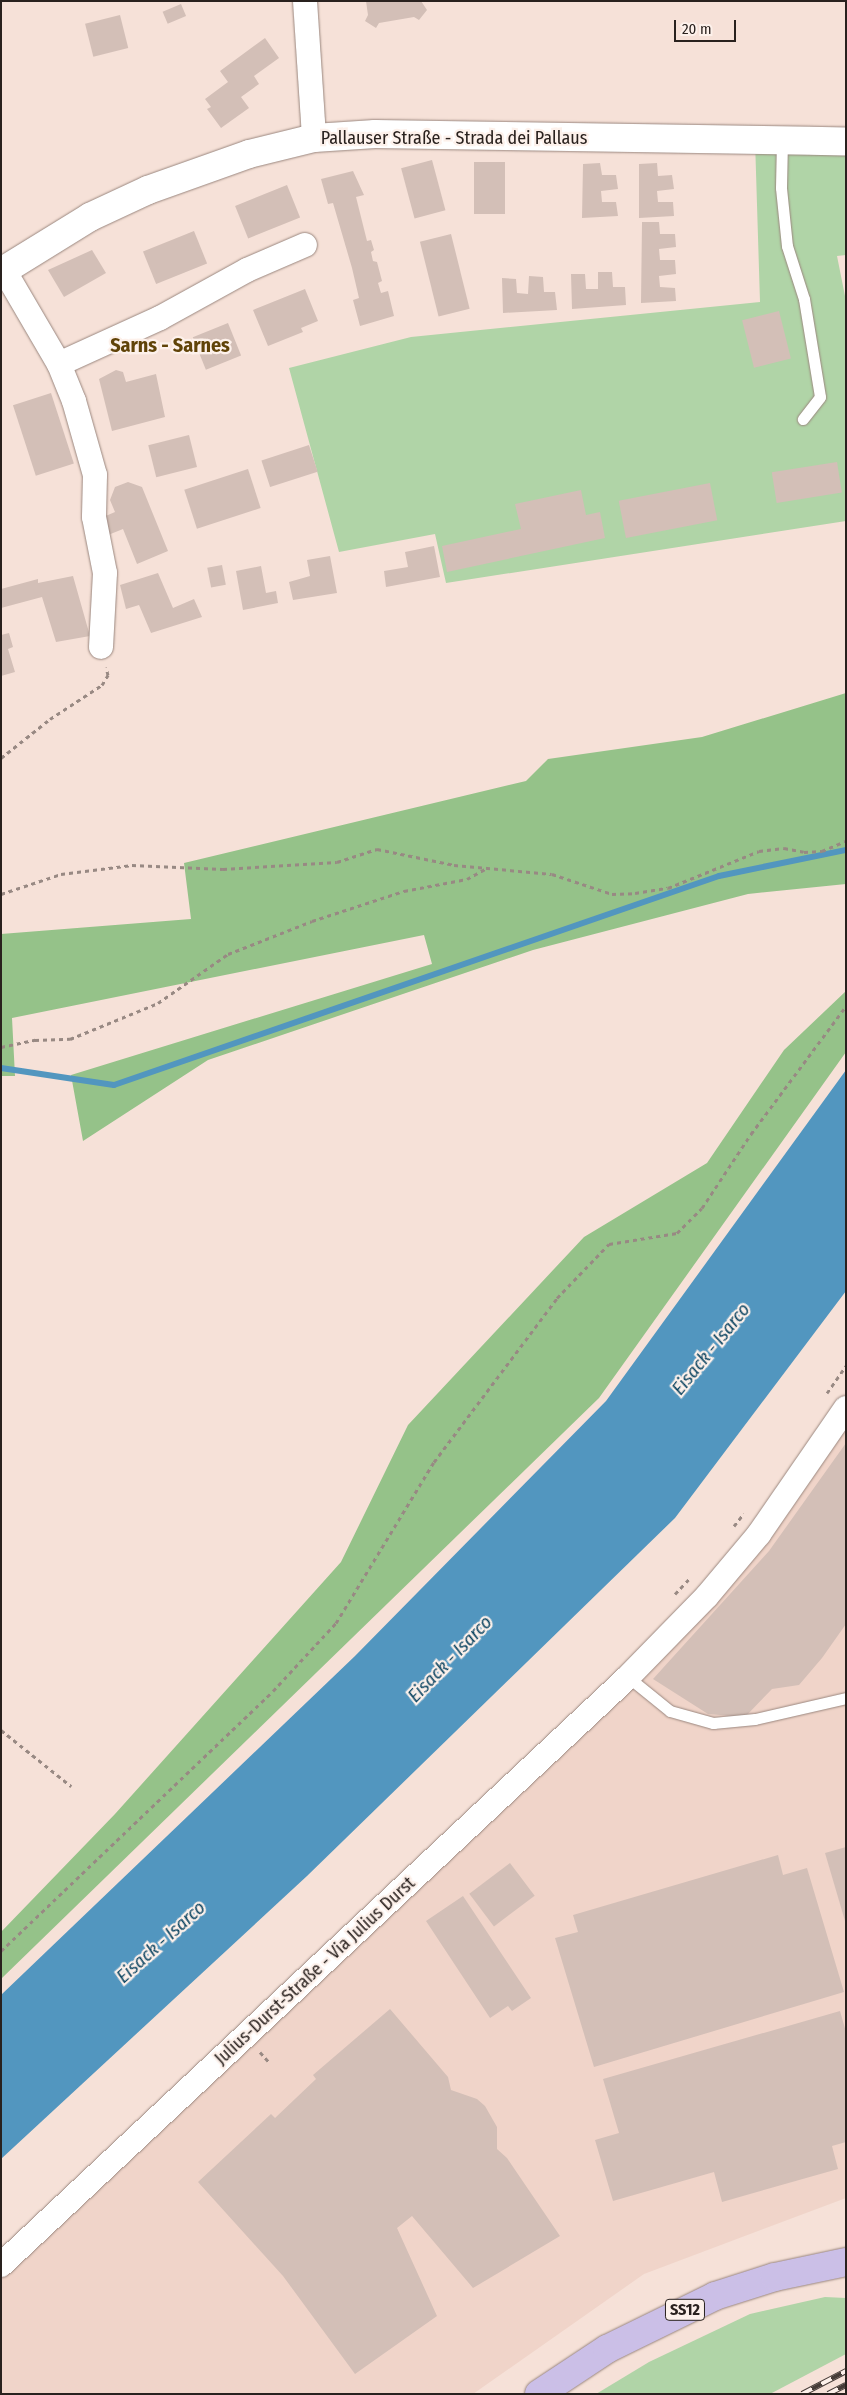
<!DOCTYPE html>
<html>
<head>
<meta charset="utf-8">
<style>
	body { margin:0 }
	#map { position:relative; width:847px; height:2395px; overflow:hidden; background:#f6e1d8; font-family:"Fira Sans Condensed",sans-serif }
	div>[style] { position:absolute }
	.built>* { inset:0; background:#f0d4c9 }
	.green>* { inset:0; background:#b0d4a7 }
	.forest>* { inset:0; background:#95c289 }
	.water>* { inset:0; background:#5296bf }
	.stream>* { height:6px; margin:-3px; padding:0 3px; transform-origin:3px; border-radius:3px; background:#5296bf }
	.building>* { inset:0; background:#d3bfb7; transform-origin:0 0 }
	.path>* { height:3px; margin-top:-1.5px; transform-origin:0; background:repeating-linear-gradient(90deg,#988983 0 4px,transparent 0 8px) }
	.roads { filter:drop-shadow(0 0 1px #9a877f) drop-shadow(0 0 1px #9a877f) }
	.lane>* { height:11px; margin:-5.5px; padding:0 5.5px; transform-origin:5.5px; border-radius:5.5px; background:#fff }
	.street>* { height:24px; margin:-12px; padding:0 12px; transform-origin:12px; border-radius:12px; background:#fff }
	.secondary>* { height:28px; margin:-14px; padding:0 14px; transform-origin:14px; border-radius:14px; background:#fff }
	.primary>* { height:28px; margin:-14px; padding:0 14px; transform-origin:14px; border-radius:14px; background:#cbbfe7 }
	.rail>* { height:5.5px; margin-top:-2.75px; transform-origin:0; background:repeating-linear-gradient(90deg,#fdf1eb 0 11px,#463c38 0 22px); box-sizing:border-box; border-block:1px solid #463c38 }
	span { translate:-50% -50%; white-space:nowrap; text-align:center; line-height:1.15; -webkit-text-stroke:4.5px #fdf1eb; paint-order:stroke }
	.shield-label span { padding:1px 4px; background:#fdf1eb; border:1px solid; border-radius:4px; -webkit-text-stroke-width:0 }
	.shield-label { font-size:16px; color:#29211e; font-weight:700 }
	.street-label { font-size:18px; color:#29211e }
	.water-label { font-size:19px; color:#0a4360; font-style:italic }
	.quarter-label { font-size:20px; color:#604308; font-weight:700 }
	.frame { position:absolute; inset:0; border:2px solid #29211e; pointer-events:none }
	.scale { position:absolute; left:674px; top:20px; width:62px; height:22px; box-sizing:border-box; border:2px solid #29211e; border-top:0; padding-left:6px; font-size:15px; line-height:18px; white-space:nowrap; color:#29211e; -webkit-text-stroke:4px #fdf1eb; paint-order:stroke }
</style>
</head>
<body>
<div id="map">
	<div class="built">
		<div style="clip-path:polygon(846px 1408px,846px 2198px,644px 2274px,473px 2394px,1px 2394px,1px 2265px,707px 1596px)"></div>
	</div>
	<div class="green">
		<div style="clip-path:polygon(755px 140px,846px 141px,846px 255px,837px 256px,846px 301px,846px 521px,446px 583px,435px 534px,339px 552px,289px 368px,411px 337px,760px 302px)"></div>
		<div style="clip-path:polygon(825px 2297px,846px 2298px,846px 2354px,770px 2394px,596px 2394px,649px 2362px,750px 2314px)"></div>
	</div>
	<div class="forest">
		<div style="clip-path:polygon(846px 693px,846px 884px,748px 894px,533px 950px,208px 1060px,83px 1141px,71px 1075px,432px 964px,424px 935px,12px 1018px,15px 1076px,1px 1076px,1px 934px,191px 919px,184px 863px,526px 781px,548px 759px,702px 737px)"></div>
		<div style="clip-path:polygon(846px 991px,846px 1052px,599px 1398px,1px 1979px,1px 1932px,115px 1814px,341px 1562px,408px 1425px,584px 1237px,707px 1163px,784px 1050px)"></div>
	</div>
	<div class="water">
		<div style="clip-path:polygon(846px 1070px,846px 1291px,675px 1518px,307px 1876px,1px 2159px,1px 1995px,355px 1656px,606px 1401px)"></div>
	</div>
	<div class="stream">
		<div style="left:1px;top:1068px;width:114px;rotate:8.6deg"></div>
		<div style="left:114px;top:1085px;width:640px;rotate:-19.06deg"></div>
		<div style="left:719px;top:876px;width:130px;rotate:-11.6deg"></div>
	</div>
	<div class="building">
		<div style="clip-path:polygon(366px 1px,421px 1px,427px 10px,419px 20px,414px 17px,379px 23px,376px 28px,365px 21px,368px 15px)"></div>
		<div style="left:181px;top:4px;width:13px;height:20px;rotate:67deg"></div>
		<div style="left:120px;top:15px;width:34px;height:36px;rotate:76deg"></div>
		<div style="clip-path:polygon(265px 38px,279px 58px,254px 76px,259px 84px,241px 97px,249px 108px,221px 128px,207px 109px,211px 107px,205px 99px,228px 82px,220px 71px)"></div>
		<div style="left:432px;top:160px;width:52px;height:32px;rotate:75deg"></div>
		<div style="left:474px;top:162px;width:31px;height:52px"></div>
		<div style="clip-path:polygon(600px 163px,602px 175px,616px 175px,618px 189px,601px 191px,602px 202px,616px 202px,618px 216px,582px 218px,583px 164px)"></div>
		<div style="clip-path:polygon(657px 163px,658px 176px,672px 175px,674px 189px,657px 191px,658px 202px,673px 202px,674px 216px,639px 218px,639px 164px)"></div>
		<div style="clip-path:polygon(353px 171px,364px 195px,356px 197px,367px 241px,371px 240px,374px 250px,371px 252px,373px 261px,377px 262px,382px 281px,378px 283px,381px 293px,388px 291px,394px 316px,360px 326px,353px 300px,359px 298px,352px 268px,333px 203px,328px 204px,321px 179px)"></div>
		<div style="left:287px;top:185px;width:35px;height:56px;rotate:68deg"></div>
		<div style="clip-path:polygon(642px 222px,659px 222px,660px 234px,675px 234px,676px 247px,659px 249px,660px 260px,675px 260px,676px 274px,659px 276px,660px 287px,675px 288px,676px 301px,641px 303px)"></div>
		<div style="left:194px;top:231px;width:35px;height:55px;rotate:68deg"></div>
		<div style="left:451px;top:234px;width:77px;height:32px;rotate:76deg"></div>
		<div style="clip-path:polygon(92px 250px,106px 273px,64px 297px,48px 270px)"></div>
		<div style="clip-path:polygon(598px 272px,612px 272px,613px 287px,625px 287px,626px 305px,572px 309px,571px 274px,585px 274px,586px 289px,598px 289px)"></div>
		<div style="clip-path:polygon(529px 276px,543px 277px,544px 292px,555px 292px,557px 310px,503px 313px,502px 278px,516px 279px,517px 293px,528px 294px)"></div>
		<div style="clip-path:polygon(305px 289px,318px 321px,301px 328px,303px 332px,268px 346px,253px 310px)"></div>
		<div style="left:779px;top:311px;width:49px;height:38px;rotate:76deg"></div>
		<div style="left:228px;top:323px;width:35px;height:38px;rotate:68deg"></div>
		<div style="clip-path:polygon(116px 370px,123px 372px,126px 382px,156px 374px,165px 417px,112px 431px,99px 379px)"></div>
		<div style="left:51px;top:393px;width:74px;height:40px;rotate:72deg"></div>
		<div style="left:189px;top:435px;width:33px;height:42px;rotate:76deg"></div>
		<div style="left:309px;top:445px;width:28px;height:50px;rotate:72deg"></div>
		<div style="left:837px;top:462px;width:31px;height:66px;rotate:81deg"></div>
		<div style="left:248px;top:469px;width:41px;height:67px;rotate:72deg"></div>
		<div style="clip-path:polygon(128px 482px,142px 487px,168px 551px,137px 564px,123px 529px,108px 535px,101px 518px,115px 512px,110px 500px,115px 487px)"></div>
		<div style="left:710px;top:483px;width:38px;height:93px;rotate:79deg"></div>
		<div style="clip-path:polygon(581px 490px,586px 515px,600px 512px,605px 538px,447px 572px,442px 546px,521px 529px,515px 504px)"></div>
		<div style="clip-path:polygon(434px 546px,440px 577px,386px 587px,384px 571px,408px 567px,405px 552px)"></div>
		<div style="clip-path:polygon(330px 556px,337px 593px,293px 600px,289px 582px,310px 576px,307px 560px)"></div>
		<div style="left:222px;top:565px;width:20px;height:15px;rotate:79deg"></div>
		<div style="clip-path:polygon(261px 566px,266px 593px,276px 591px,278px 603px,243px 610px,236px 571px)"></div>
		<div style="clip-path:polygon(158px 573px,173px 608px,194px 599px,202px 617px,151px 633px,139px 605px,126px 609px,120px 585px)"></div>
		<div style="clip-path:polygon(73px 576px,90px 636px,56px 642px,42px 597px,1px 608px,1px 589px,38px 579px,38px 583px)"></div>
		<div style="clip-path:polygon(9px 633px,13px 647px,8px 649px,15px 672px,1px 676px,1px 635px)"></div>
		<div style="clip-path:polygon(846px 1443px,846px 1624px,822px 1658px,799px 1685px,772px 1689px,745px 1717px,708px 1714px,653px 1679px,769px 1551px)"></div>
		<div style="clip-path:polygon(846px 1847px,846px 1921px,845px 1921px,825px 1853px)"></div>
		<div style="clip-path:polygon(778px 1855px,783px 1875px,807px 1868px,844px 1992px,594px 2067px,555px 1938px,578px 1932px,573px 1915px)"></div>
		<div style="left:510px;top:1863px;width:41px;height:51px;rotate:53deg"></div>
		<div style="clip-path:polygon(463px 1896px,531px 1998px,512px 2011px,508px 2006px,490px 2018px,426px 1921px)"></div>
		<div style="clip-path:polygon(390px 2009px,448px 2077px,451px 2090px,477px 2099px,485px 2106px,497px 2127px,497px 2149px,507px 2158px,560px 2236px,473px 2288px,412px 2216px,397px 2228px,437px 2316px,355px 2374px,283px 2276px,198px 2182px,271px 2114px,275px 2118px,316px 2079px,313px 2075px)"></div>
		<div style="clip-path:polygon(840px 2011px,846px 2032px,846px 2142px,832px 2146px,838px 2169px,722px 2202px,714px 2172px,613px 2201px,595px 2140px,619px 2133px,603px 2079px)"></div>
	</div>
	<div class="path">
		<div style="left:1px;top:758px;width:63px;rotate:-38.5deg"></div>
		<div style="left:50px;top:719px;width:62px;rotate:-33.2deg"></div>
		<div style="left:102px;top:685px;width:12px;rotate:-59deg"></div>
		<div style="left:108px;top:675px;width:8px;rotate:-104deg"></div>
		<div style="left:1px;top:894px;width:63px;rotate:-18.4deg"></div>
		<div style="left:61px;top:874px;width:72px;rotate:-7.2deg"></div>
		<div style="left:132px;top:865px;width:91px;rotate:2.5deg"></div>
		<div style="left:223px;top:869px;width:114px;rotate:-3.5deg"></div>
		<div style="left:337px;top:862px;width:42px;rotate:-18deg"></div>
		<div style="left:377px;top:849px;width:79px;rotate:11.7deg"></div>
		<div style="left:454px;top:865px;width:98px;rotate:5.2deg"></div>
		<div style="left:552px;top:874px;width:63px;rotate:18.4deg"></div>
		<div style="left:612px;top:894px;width:23px;rotate:-2deg"></div>
		<div style="left:635px;top:893px;width:33px;rotate:-9deg"></div>
		<div style="left:668px;top:888px;width:98px;rotate:-22.1deg"></div>
		<div style="left:759px;top:851px;width:25px;rotate:-7deg"></div>
		<div style="left:784px;top:848px;width:20px;rotate:11deg"></div>
		<div style="left:804px;top:852px;width:18px;rotate:-3deg"></div>
		<div style="left:822px;top:851px;width:26px;rotate:-23deg"></div>
		<div style="left:1px;top:1047px;width:35px;rotate:-12deg"></div>
		<div style="left:35px;top:1040px;width:35px;rotate:-2deg"></div>
		<div style="left:70px;top:1039px;width:95px;rotate:-22.2deg"></div>
		<div style="left:158px;top:1003px;width:85px;rotate:-35deg"></div>
		<div style="left:228px;top:954px;width:90px;rotate:-21.4deg"></div>
		<div style="left:312px;top:921px;width:97px;rotate:-18.1deg"></div>
		<div style="left:404px;top:891px;width:64px;rotate:-10.8deg"></div>
		<div style="left:467px;top:879px;width:21px;rotate:-29deg"></div>
		<div style="left:827px;top:1393px;width:33px;rotate:-55deg"></div>
		<div style="left:734px;top:1526px;width:16px;rotate:-52deg"></div>
		<div style="left:675px;top:1594px;width:23px;rotate:-47deg"></div>
		<div style="left:1px;top:1730px;width:90px;rotate:38.7deg"></div>
		<div style="left:1px;top:1951px;width:376px;rotate:-43.7deg"></div>
		<div style="left:273px;top:1691px;width:93px;rotate:-47.2deg"></div>
		<div style="left:336px;top:1623px;width:188px;rotate:-58.7deg"></div>
		<div style="left:434px;top:1462px;width:205px;rotate:-53.1deg"></div>
		<div style="left:557px;top:1298px;width:75px;rotate:-46.1deg"></div>
		<div style="left:609px;top:1244px;width:69px;rotate:-9.2deg"></div>
		<div style="left:677px;top:1233px;width:35px;rotate:-45deg"></div>
		<div style="left:702px;top:1208px;width:89px;rotate:-56.5deg"></div>
		<div style="left:751px;top:1134px;width:159px;rotate:-53.4deg"></div>
		<div style="left:260px;top:2052px;width:13px;rotate:48deg"></div>
	</div>
	<div class="roads">
		<div class="lane">
			<div style="left:782px;top:140px;width:48px;rotate:91.2deg"></div>
			<div style="left:781px;top:188px;width:58px;rotate:84.1deg"></div>
			<div style="left:787px;top:246px;width:56px;rotate:72.2deg"></div>
			<div style="left:804px;top:299px;width:99px;rotate:80.7deg"></div>
			<div style="left:820px;top:397px;width:28px;rotate:128deg"></div>
			<div style="left:628px;top:1677px;width:54px;rotate:39deg"></div>
			<div style="left:670px;top:1711px;width:45px;rotate:15.6deg"></div>
			<div style="left:713px;top:1723px;width:42px;rotate:-5.4deg"></div>
			<div style="left:755px;top:1719px;width:93px;rotate:-13deg"></div>
		</div>
		<div class="street">
			<div style="left:305px;top:1px;width:137px;rotate:86.2deg"></div>
			<div style="left:4px;top:270px;width:109px;rotate:59.7deg"></div>
			<div style="left:59px;top:364px;width:40px;rotate:68deg"></div>
			<div style="left:74px;top:401px;width:77px;rotate:74.2deg"></div>
			<div style="left:95px;top:475px;width:42px;rotate:91.4deg"></div>
			<div style="left:94px;top:517px;width:57px;rotate:78.9deg"></div>
			<div style="left:105px;top:573px;width:74px;rotate:93.1deg"></div>
			<div style="left:59px;top:364px;width:111px;rotate:-24.5deg"></div>
			<div style="left:160px;top:318px;width:99px;rotate:-28.9deg"></div>
			<div style="left:247px;top:270px;width:63px;rotate:-23.3deg"></div>
			<div style="left:1px;top:2265px;width:860px;rotate:-43.16deg"></div>
			<div style="left:628px;top:1677px;width:113px;rotate:-45.7deg"></div>
			<div style="left:707px;top:1596px;width:81px;rotate:-50deg"></div>
			<div style="left:759px;top:1534px;width:153px;rotate:-55.4deg"></div>
		</div>
		<div class="secondary">
			<div style="left:1px;top:272px;width:105px;rotate:-31.7deg"></div>
			<div style="left:90px;top:217px;width:64px;rotate:-25deg"></div>
			<div style="left:148px;top:190px;width:107px;rotate:-19.6deg"></div>
			<div style="left:249px;top:154px;width:67px;rotate:-13.8deg"></div>
			<div style="left:314px;top:138px;width:61px;rotate:-3.8deg"></div>
			<div style="left:375px;top:134px;width:471px;rotate:0.9deg"></div>
		</div>
		<div class="primary">
			<div style="left:539px;top:2394px;width:82px;rotate:-33.5deg"></div>
			<div style="left:607px;top:2349px;width:120px;rotate:-26.1deg"></div>
			<div style="left:715px;top:2296px;width:63px;rotate:-17.6deg"></div>
			<div style="left:775px;top:2277px;width:73px;rotate:-11.9deg"></div>
		</div>
	</div>
	<div class="rail">
		<div style="left:802px;top:2394px;width:50px;rotate:-27.6deg"></div>
		<div style="left:828px;top:2394px;width:20px;rotate:-27deg"></div>
	</div>
	<div class="shield-label">
		<span style="left:685px;top:2310px">SS12</span>
	</div>
	<div class="street-label">
		<span style="left:454px;top:138px">Pallauser Straße - Strada dei Pallaus</span>
		<span style="left:315px;top:1971px;rotate:-43deg">Julius-Durst-Straße - Via Julius Durst</span>
	</div>
	<div class="water-label">
		<span style="left:711px;top:1349px;rotate:-51deg">Eisack - Isarco</span>
		<span style="left:450px;top:1659px;rotate:-46deg">Eisack - Isarco</span>
		<span style="left:161px;top:1942px;rotate:-42deg">Eisack - Isarco</span>
	</div>
	<div class="quarter-label">
		<span style="left:170px;top:345px">Sarns - Sarnes</span>
	</div>
	<div class="frame"></div>
	<div class="scale">20 m</div>
</div>
</body>
</html>
